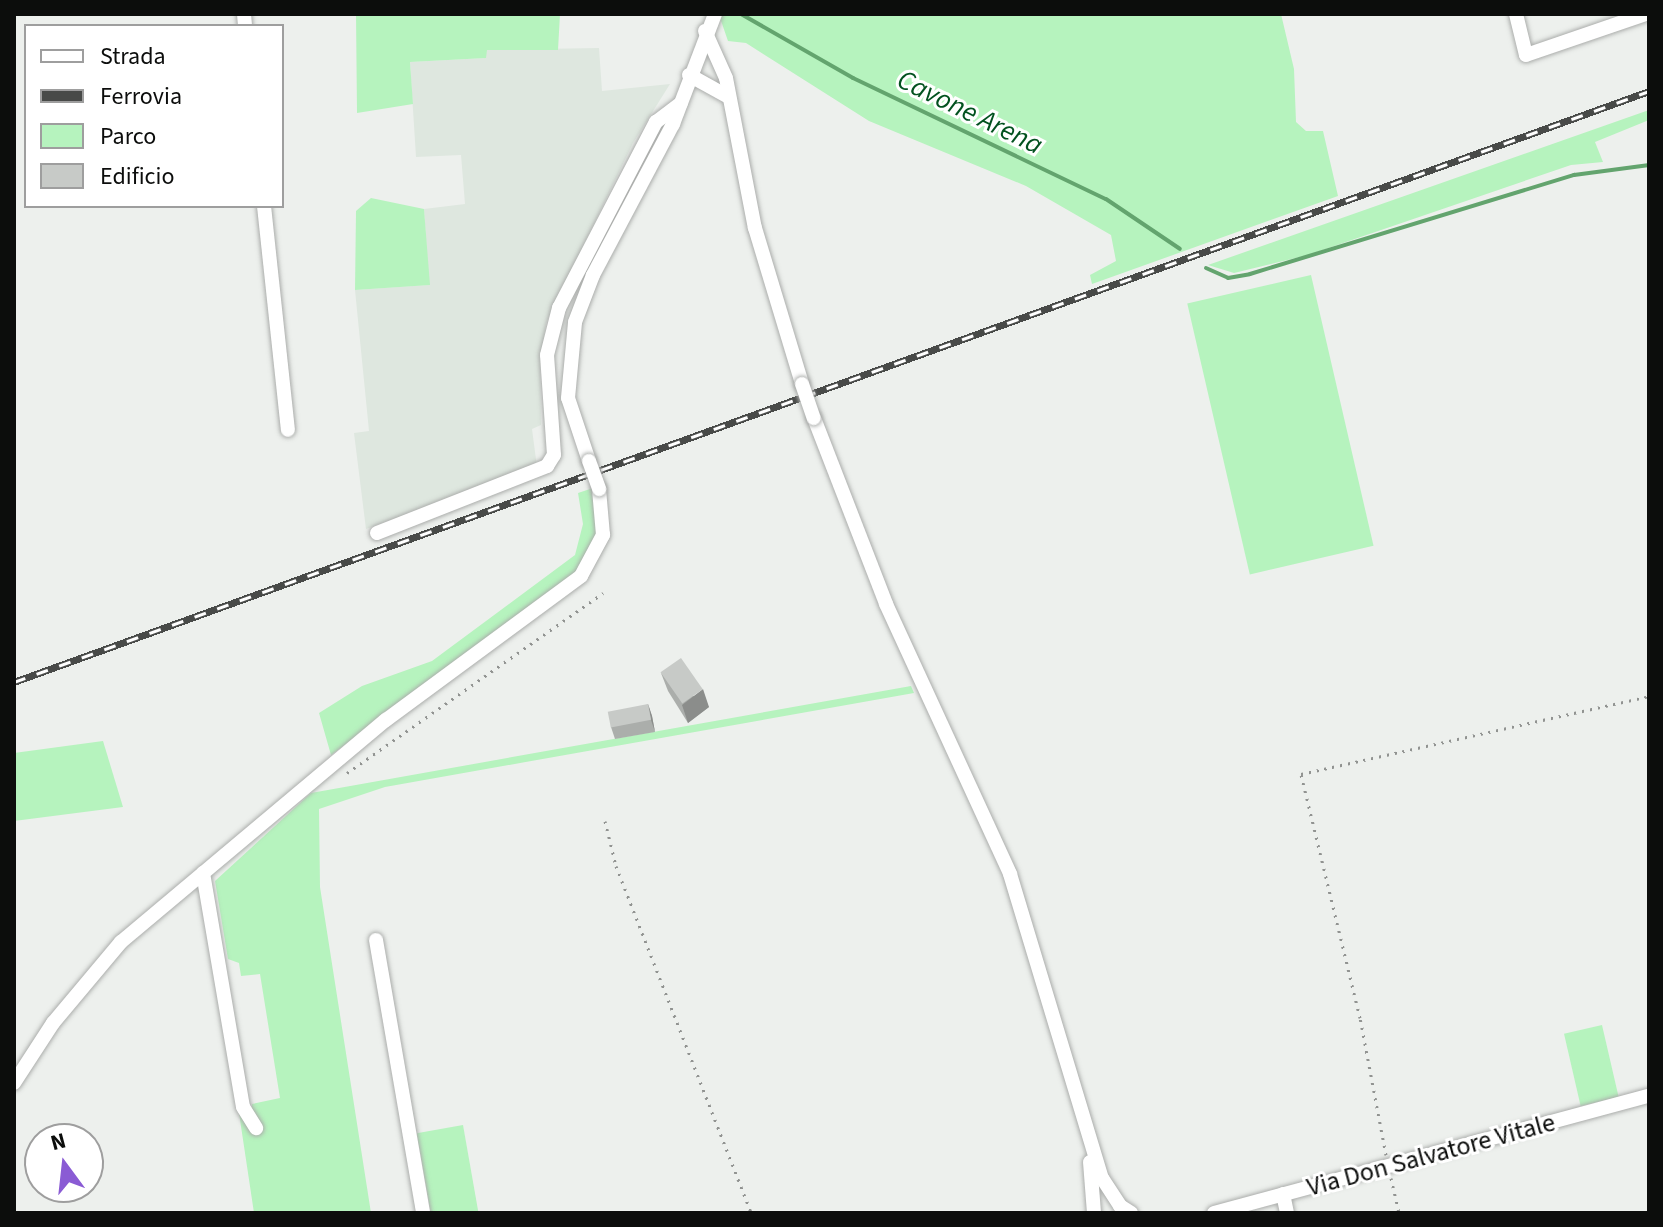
<!DOCTYPE html>
<html>
<head>
<meta charset="utf-8">
<style>
	body { margin:0 }
	#map { position:relative; width:1663px; height:1227px; overflow:hidden; background:#edf0ed; font-family:"Source Sans 3",sans-serif }
	div>[style] { position:absolute }
	.built>* { inset:0; background:#dee7df }
	.green>* { inset:0; background:#b6f3be; transform-origin:0 0 }
	.stream>* { height:4px; margin:-2px; padding:0 2px; transform-origin:2px; border-radius:2px; background:#63a46e }
	.path>* { height:3px; margin-top:-1.5px; transform-origin:0; background:repeating-linear-gradient(90deg,#919391 0 2px,transparent 0 8px) }
	.roads { filter:drop-shadow(0 0 2px #abadab) drop-shadow(0 0 2px #abadab) }
	.minor>* { height:14px; margin:-7px; padding:0 7px; transform-origin:7px; border-radius:7px; background:#fff }
	.rail>* { height:7px; margin-top:-3.5px; transform-origin:0; background:repeating-linear-gradient(90deg,#fff 0 12px,#484a48 0 24px); box-sizing:border-box; border-block:2px solid #484a48 }
	.bridges { filter:drop-shadow(0 0 2px #abadab) drop-shadow(0 0 2px #abadab) }
	.minor-bridge>* { height:14px; margin:-7px; padding:0 7px; transform-origin:7px; border-radius:7px; background:#fff }
	.wall>* { inset:0; background:#abaeab }
	.shaded-wall>* { inset:0; background:#8b8d8b }
	.building>* { inset:0; background:#c7cac7; transform-origin:0 0 }
	span { translate:-50% -50%; white-space:nowrap; text-align:center; line-height:1.15; -webkit-text-stroke:6px #fff; paint-order:stroke }
	.street-label { font-size:26px; color:#0c0d0c }
	.water-label { font-size:28px; color:#02521f; font-style:italic }
	.frame { position:absolute; inset:0; border:16px solid #0c0d0c; pointer-events:none }
	.legend { position:absolute; left:24px; top:24px; width:260px; height:184px; box-sizing:border-box; background:#fff; border:2px solid #9e9e9e; margin:0; padding:10px 14px; list-style:none; font-size:24px; color:#0c0d0c }
	.legend li { display:flex; align-items:center; gap:16px; height:40px }
	.legend b { width:40px; border:2px solid #9e9e9e }
	.north { position:absolute; left:24px; top:1123px; width:80px; height:80px; box-sizing:border-box; background:#fff; border:2px solid #9e9e9e; border-radius:50%; rotate:345deg; font-size:22px; font-weight:700; line-height:32px; text-align:center; color:#0c0d0c }
	.north::after { content:''; display:block; margin:auto; width:28px; height:36px; background:#8a5bd4; clip-path:polygon(50% 0,100% 100%,50% 72%,0 100%) }
</style>
</head>
<body>
<div id="map">
	<div class="built">
		<div style="clip-path:polygon(599px 48px,602px 91px,670px 84px,633px 143px,546px 323px,540px 367px,541px 425px,532px 429px,537px 467px,366px 529px,354px 433px,369px 431px,355px 290px,429px 285px,424px 209px,465px 204px,461px 155px,416px 157px,410px 62px,486px 58px,486px 50px)"></div>
	</div>
	<div class="green">
		<div style="clip-path:polygon(356px 14px,560px 14px,558px 50px,487px 50px,486px 58px,410px 62px,413px 104px,357px 113px)"></div>
		<div style="clip-path:polygon(1281px 14px,1294px 69px,1296px 122px,1306px 131px,1323px 131px,1338px 196px,1092px 284px,1090px 275px,1116px 261px,1111px 235px,1026px 186px,869px 121px,746px 43px,728px 41px,719px 15px)"></div>
		<div style="clip-path:polygon(1649px 110px,1649px 120px,1595px 142px,1603px 162px,1571px 165px,1308px 255px,1234px 273px,1208px 265px)"></div>
		<div style="clip-path:polygon(371px 198px,424px 209px,430px 285px,355px 290px,356px 211px)"></div>
		<div style="left:1311px;top:275px;width:278px;height:127px;rotate:77deg"></div>
		<div style="clip-path:polygon(596px 487px,599px 532px,575px 574px,331px 755px,319px 713px,362px 686px,432px 661px,575px 555px,583px 524px,578px 493px)"></div>
		<div style="clip-path:polygon(911px 686px,914px 693px,385px 787px,319px 809px,320px 887px,371px 1213px,254px 1213px,239px 1113px,252px 1109px,252px 1104px,280px 1098px,260px 974px,241px 976px,239px 963px,228px 959px,215px 881px,311px 793px)"></div>
		<div style="clip-path:polygon(103px 741px,123px 807px,14px 821px,14px 753px)"></div>
		<div style="left:1602px;top:1025px;width:74px;height:39px;rotate:77deg"></div>
		<div style="left:463px;top:1125px;width:89px;height:47px;rotate:80deg"></div>
	</div>
	<div class="stream">
		<div style="left:741px;top:14px;width:129px;rotate:29.7deg"></div>
		<div style="left:853px;top:78px;width:280px;rotate:25.6deg"></div>
		<div style="left:1106px;top:199px;width:89px;rotate:34deg"></div>
		<div style="left:1206px;top:268px;width:24px;rotate:24deg"></div>
		<div style="left:1228px;top:278px;width:22px;rotate:-10deg"></div>
		<div style="left:1250px;top:274px;width:339px;rotate:-17deg"></div>
		<div style="left:1574px;top:175px;width:76px;rotate:-7.6deg"></div>
	</div>
	<div class="path">
		<div style="left:347px;top:773px;width:313px;rotate:-35.1deg"></div>
		<div style="left:605px;top:821px;width:46px;rotate:76.3deg"></div>
		<div style="left:616px;top:866px;width:372px;rotate:68.7deg"></div>
		<div style="left:1386px;top:1155px;width:139px;rotate:-100.7deg"></div>
		<div style="left:1360px;top:1018px;width:251px;rotate:-103.6deg"></div>
		<div style="left:1301px;top:774px;width:357px;rotate:-12.6deg"></div>
		<div style="left:1391px;top:1178px;width:36px;rotate:77deg"></div>
	</div>
	<div class="roads">
		<div class="minor">
			<div style="left:244px;top:14px;width:12px;rotate:85deg"></div>
			<div style="left:1516px;top:14px;width:42px;rotate:76.3deg"></div>
			<div style="left:1526px;top:55px;width:127px;rotate:-18.9deg"></div>
			<div style="left:705px;top:31px;width:51px;rotate:65.9deg"></div>
			<div style="left:726px;top:78px;width:153px;rotate:79.1deg"></div>
			<div style="left:755px;top:228px;width:163px;rotate:73.2deg"></div>
			<div style="left:689px;top:75px;width:43px;rotate:28.9deg"></div>
			<div style="left:264px;top:206px;width:225px;rotate:83.9deg"></div>
			<div style="left:814px;top:418px;width:199px;rotate:68.8deg"></div>
			<div style="left:886px;top:604px;width:297px;rotate:65.3deg"></div>
			<div style="left:1010px;top:874px;width:318px;rotate:73.2deg"></div>
			<div style="left:1102px;top:1178px;width:33px;rotate:57deg"></div>
			<div style="left:1120px;top:1206px;width:13px;rotate:32deg"></div>
			<div style="left:589px;top:461px;width:66px;rotate:-108.4deg"></div>
			<div style="left:568px;top:398px;width:76px;rotate:-84.7deg"></div>
			<div style="left:575px;top:322px;width:50px;rotate:-69deg"></div>
			<div style="left:593px;top:275px;width:171px;rotate:-62.1deg"></div>
			<div style="left:673px;top:124px;width:118px;rotate:-69.1deg"></div>
			<div style="left:377px;top:533px;width:183px;rotate:-21.5deg"></div>
			<div style="left:547px;top:466px;width:13px;rotate:-58deg"></div>
			<div style="left:554px;top:455px;width:100px;rotate:-94deg"></div>
			<div style="left:547px;top:355px;width:49px;rotate:-75.7deg"></div>
			<div style="left:559px;top:308px;width:210px;rotate:-62.5deg"></div>
			<div style="left:656px;top:122px;width:31px;rotate:-37deg"></div>
			<div style="left:203px;top:873px;width:237px;rotate:80.3deg"></div>
			<div style="left:243px;top:1107px;width:25px;rotate:58deg"></div>
			<div style="left:376px;top:940px;width:277px;rotate:80.2deg"></div>
			<div style="left:14px;top:1083px;width:72px;rotate:-57deg"></div>
			<div style="left:53px;top:1023px;width:106px;rotate:-50deg"></div>
			<div style="left:121px;top:942px;width:346px;rotate:-40deg"></div>
			<div style="left:386px;top:720px;width:242px;rotate:-36.4deg"></div>
			<div style="left:581px;top:576px;width:47px;rotate:-61.8deg"></div>
			<div style="left:603px;top:535px;width:46px;rotate:-95deg"></div>
			<div style="left:1090px;top:1162px;width:51px;rotate:85.5deg"></div>
			<div style="left:1283px;top:1194px;width:19px;rotate:78deg"></div>
			<div style="left:1214px;top:1213px;width:450px;rotate:-15.1deg"></div>
		</div>
	</div>
	<div class="rail">
		<div style="left:14px;top:682px;width:1739px;rotate:-19.87deg"></div>
	</div>
	<div class="bridges">
		<div class="minor-bridge">
			<div style="left:802px;top:384px;width:36px;rotate:71deg"></div>
			<div style="left:589px;top:461px;width:30px;rotate:70deg"></div>
		</div>
	</div>
	<div class="wall">
		<div style="clip-path:polygon(661px 673px,709px 707px,688px 723px,668px 691px)"></div>
		<div style="clip-path:polygon(648px 704px,652px 716px,655px 732px,615px 739px,611px 727px)"></div>
	</div>
	<div class="shaded-wall">
		<div style="clip-path:polygon(703px 689px,709px 707px,688px 723px,682px 705px)"></div>
		<div style="clip-path:polygon(648px 704px,652px 716px,655px 732px,651px 720px)"></div>
	</div>
	<div class="building">
		<div style="left:681px;top:658px;width:38px;height:25px;rotate:55deg"></div>
		<div style="left:648px;top:704px;width:16px;height:41px;rotate:79deg"></div>
	</div>
	<div class="street-label">
		<span style="left:1431px;top:1155px;rotate:-15deg">Via Don Salvatore Vitale</span>
	</div>
	<div class="water-label">
		<span style="left:970px;top:112px;rotate:26deg">Cavone Arena</span>
	</div>
	<div class="frame"></div>
	<ul class="legend">
	<li><b style="height:10px;background:#fff"></b>Strada</li>
	<li><b style="height:10px;background:#484a48"></b>Ferrovia</li>
	<li><b style="height:22px;background:#b6f3be"></b>Parco</li>
	<li><b style="height:22px;background:#c7cac7"></b>Edificio</li>
	</ul>
	<div class="north">N</div>
</div>
</body>
</html>
